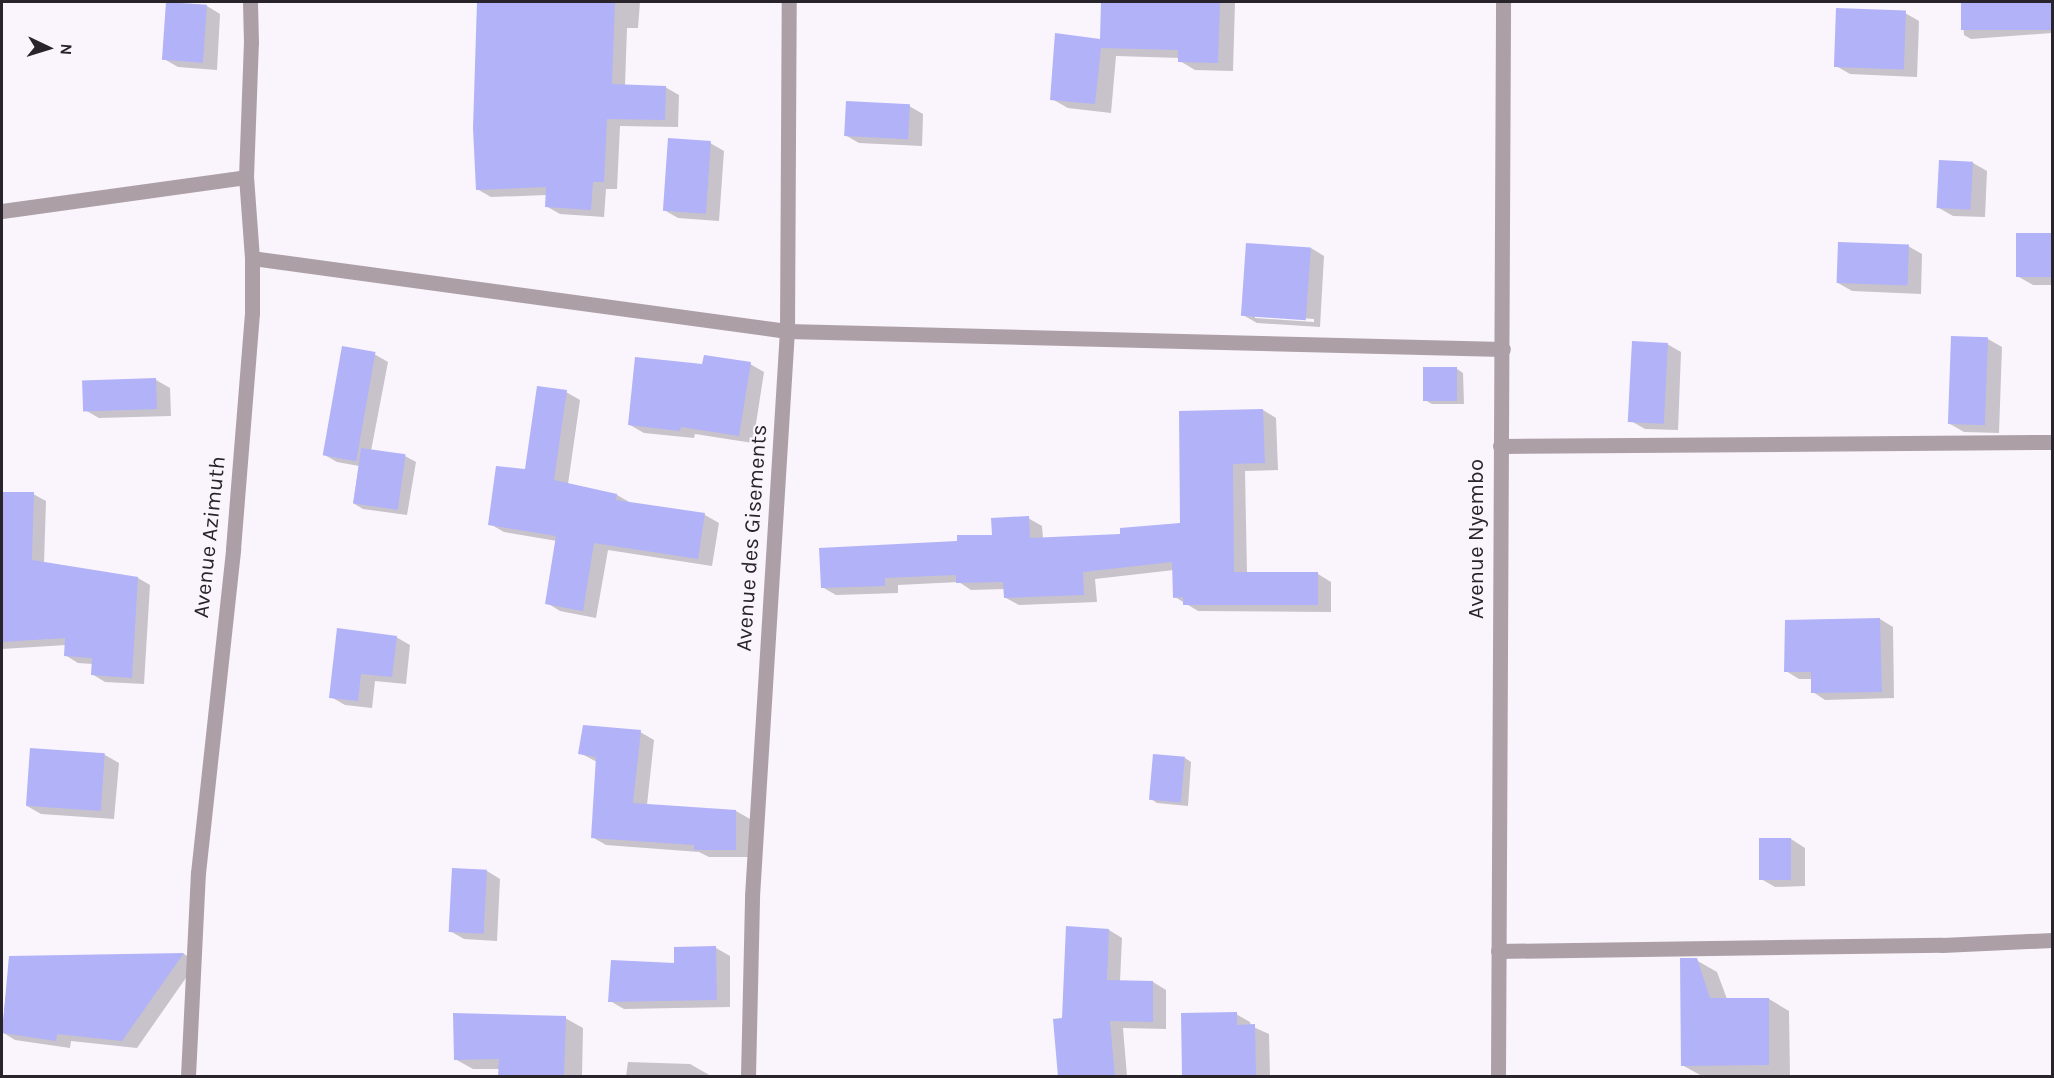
<!DOCTYPE html>
<html>
<head>
<meta charset="utf-8">
<style>
	body { margin:0 }
	#map { position:relative; width:2054px; height:1078px; overflow:hidden; background:#faf4fd; font-family:Karla,sans-serif }
	div>[style] { position:absolute }
	.shadow>* { inset:0; background:#0003 }
	.building>* { inset:0; background:#b1b2f8; transform-origin:0 0 }
	.street>* { height:15px; margin:-7.5px; padding:0 7.5px; transform-origin:7.5px; border-radius:7.5px; background:#aca0a6 }
	span { translate:-50% -50%; white-space:nowrap; text-align:center; line-height:1.15; -webkit-text-stroke:4.5px #faf4fd; paint-order:stroke }
	.street-label { font-size:22px; color:#29232b }
	.frame { position:absolute; inset:0; border:3px solid #29232b; pointer-events:none }
	.north { position:absolute; left:18px; top:18px; width:60px; height:60px; -webkit-text-stroke:4px #faf4fd; paint-order:stroke; rotate:94deg; font-size:16px; font-weight:700; line-height:24px; text-align:center; color:#29232b }
	.north::after { content:''; display:block; margin:auto; width:21px; height:27px; background:#29232b; clip-path:polygon(50% 0,100% 100%,50% 72%,0 100%) }
</style>
</head>
<body>
<div id="map">
	<div class="shadow">
		<div style="clip-path:polygon(479px 2px,640px 2px,638px 28px,627px 28px,625px 86px,665px 87px,679px 95px,678px 127px,620px 126px,617px 189px,606px 189px,604px 217px,560px 214px,546px 206px,547px 195px,491px 197px,477px 189px,475px 128px)"></div>
		<div style="clip-path:polygon(1102px 2px,1235px 2px,1233px 71px,1195px 70px,1180px 61px,1180px 58px,1116px 56px,1111px 113px,1068px 108px,1052px 99px,1102px 40px)"></div>
		<div style="clip-path:polygon(2052px 3px,2052px 33px,1971px 39px,1964px 35px,1962px 12px)"></div>
		<div style="clip-path:polygon(207px 6px,220px 14px,217px 70px,178px 67px,164px 59px)"></div>
		<div style="clip-path:polygon(1905px 13px,1919px 21px,1917px 77px,1850px 74px,1836px 66px)"></div>
		<div style="clip-path:polygon(909px 106px,923px 114px,922px 146px,859px 143px,845px 135px)"></div>
		<div style="clip-path:polygon(710px 143px,724px 151px,719px 221px,678px 218px,664px 210px)"></div>
		<div style="clip-path:polygon(1941px 162px,1973px 163px,1987px 171px,1985px 217px,1953px 216px,1939px 208px)"></div>
		<div style="clip-path:polygon(2052px 235px,2052px 285px,2033px 285px,2019px 277px,2018px 236px)"></div>
		<div style="clip-path:polygon(1908px 246px,1922px 254px,1921px 294px,1852px 291px,1838px 283px)"></div>
		<div style="clip-path:polygon(evenodd,1311px 248px,1324px 256px,1320px 327px,1257px 323px,1243px 315px,1311px 248px,1255px 315px,1314px 319px,1314px 322px,1255px 318px,1255px 315px)"></div>
		<div style="clip-path:polygon(1988px 339px,2002px 347px,1999px 433px,1964px 432px,1950px 424px)"></div>
		<div style="clip-path:polygon(1667px 344px,1681px 352px,1678px 430px,1645px 429px,1631px 421px)"></div>
		<div style="clip-path:polygon(374px 354px,388px 362px,371px 451px,405px 456px,416px 462px,407px 515px,363px 509px,353px 503px,359px 466px,337px 462px,323px 454px)"></div>
		<div style="clip-path:polygon(750px 364px,764px 372px,753px 443px,695px 434px,694px 438px,644px 433px,630px 425px,704px 366px)"></div>
		<div style="clip-path:polygon(1457px 369px,1463px 373px,1464px 404px,1432px 404px,1425px 400px)"></div>
		<div style="clip-path:polygon(156px 380px,170px 388px,171px 416px,99px 418px,85px 410px)"></div>
		<div style="clip-path:polygon(566px 392px,580px 400px,568px 484px,617px 495px,631px 503px,705px 515px,719px 523px,712px 566px,608px 550px,596px 618px,560px 611px,547px 603px,557px 541px,504px 532px,490px 524px,526px 471px)"></div>
		<div style="clip-path:polygon(1263px 410px,1276px 418px,1278px 470px,1245px 471px,1247px 573px,1318px 574px,1331px 582px,1331px 612px,1198px 611px,1175px 597px,1174px 570px,1095px 579px,1097px 602px,1019px 605px,1006px 598px,1005px 589px,971px 590px,959px 582px,898px 585px,898px 593px,836px 595px,822px 587px,958px 543px,993px 536px,1028px 518px,1042px 526px,1043px 539px,1122px 536px,1182px 524px)"></div>
		<div style="clip-path:polygon(2px 494px,33px 494px,46px 501px,44px 564px,138px 578px,150px 585px,144px 684px,105px 682px,92px 674px,93px 664px,78px 663px,65px 655px,66px 645px,2px 649px)"></div>
		<div style="clip-path:polygon(1880px 619px,1893px 627px,1894px 698px,1825px 700px,1813px 692px,1812px 679px,1799px 679px,1786px 671px)"></div>
		<div style="clip-path:polygon(396px 637px,410px 645px,406px 684px,375px 681px,372px 708px,345px 705px,331px 697px)"></div>
		<div style="clip-path:polygon(640px 732px,654px 740px,647px 805px,736px 811px,750px 819px,750px 857px,709px 857px,699px 852px,606px 845px,592px 837px,597px 762px,580px 753px)"></div>
		<div style="clip-path:polygon(105px 755px,119px 763px,114px 819px,41px 814px,27px 806px)"></div>
		<div style="clip-path:polygon(1185px 758px,1191px 762px,1188px 806px,1157px 803px,1151px 799px)"></div>
		<div style="clip-path:polygon(1791px 839px,1805px 848px,1805px 886px,1775px 887px,1761px 879px)"></div>
		<div style="clip-path:polygon(487px 871px,500px 879px,497px 941px,464px 939px,450px 931px)"></div>
		<div style="clip-path:polygon(1109px 930px,1122px 938px,1120px 982px,1153px 982px,1166px 990px,1166px 1029px,1123px 1028px,1127px 1076px,1060px 1076px,1064px 1019px)"></div>
		<div style="clip-path:polygon(716px 948px,730px 956px,730px 1007px,624px 1009px,610px 1001px,676px 965px)"></div>
		<div style="clip-path:polygon(184px 954px,197px 962px,137px 1048px,71px 1041px,70px 1048px,15px 1040px,2px 1032px,10px 957px)"></div>
		<div style="clip-path:polygon(1696px 960px,1717px 972px,1727px 999px,1769px 999px,1789px 1011px,1790px 1076px,1702px 1076px,1682px 1065px)"></div>
		<div style="clip-path:polygon(1236px 1014px,1250px 1022px,1251px 1026px,1269px 1034px,1270px 1076px,1183px 1075px)"></div>
		<div style="clip-path:polygon(565px 1018px,583px 1028px,582px 1076px,500px 1076px,500px 1069px,473px 1069px,455px 1059px)"></div>
		<div style="clip-path:polygon(628px 1062px,690px 1064px,711px 1076px,626px 1076px)"></div>
	</div>
	<div class="building">
		<div style="left:166px;top:2px;width:41px;height:58px;rotate:4deg"></div>
		<div style="clip-path:polygon(477px 2px,615px 2px,612px 84px,666px 86px,665px 120px,607px 119px,604px 182px,593px 182px,591px 210px,545px 207px,546px 187px,476px 190px,473px 128px)"></div>
		<div style="clip-path:polygon(1101px 2px,1220px 2px,1218px 63px,1178px 62px,1178px 50px,1101px 48px,1095px 104px,1050px 100px,1055px 33px,1100px 39px)"></div>
		<div style="left:2052px;top:2px;width:28px;height:91px;rotate:90deg"></div>
		<div style="left:1836px;top:8px;width:70px;height:59px;rotate:2deg"></div>
		<div style="left:846px;top:101px;width:64px;height:35px;rotate:3deg"></div>
		<div style="left:668px;top:138px;width:43px;height:73px;rotate:4deg"></div>
		<div style="left:1939px;top:160px;width:34px;height:48px;rotate:3deg"></div>
		<div style="left:2052px;top:233px;width:44px;height:36px;rotate:90deg"></div>
		<div style="left:1838px;top:242px;width:71px;height:41px;rotate:2deg"></div>
		<div style="left:1246px;top:243px;width:65px;height:73px;rotate:4deg"></div>
		<div style="left:1951px;top:336px;width:37px;height:88px;rotate:2deg"></div>
		<div style="left:1632px;top:341px;width:36px;height:81px;rotate:3deg"></div>
		<div style="left:342px;top:346px;width:34px;height:111px;rotate:10deg"></div>
		<div style="clip-path:polygon(704px 355px,751px 362px,739px 436px,681px 427px,680px 431px,628px 425px,635px 357px,702px 364px)"></div>
		<div style="left:1423px;top:367px;width:34px;height:34px"></div>
		<div style="left:156px;top:378px;width:31px;height:74px;rotate:88deg"></div>
		<div style="clip-path:polygon(537px 386px,567px 390px,554px 480px,617px 494px,616px 500px,705px 513px,698px 559px,594px 543px,583px 611px,545px 604px,556px 536px,488px 525px,496px 466px,525px 469px)"></div>
		<div style="clip-path:polygon(1263px 409px,1265px 463px,1233px 464px,1234px 572px,1318px 572px,1318px 605px,1183px 605px,1183px 597px,1173px 598px,1172px 562px,1083px 572px,1084px 595px,1004px 598px,1003px 582px,956px 583px,956px 575px,885px 578px,885px 586px,821px 588px,819px 548px,957px 541px,957px 535px,992px 535px,991px 518px,1029px 516px,1030px 538px,1120px 534px,1120px 528px,1180px 523px,1179px 411px)"></div>
		<div style="left:361px;top:448px;width:45px;height:56px;rotate:8deg"></div>
		<div style="clip-path:polygon(2px 492px,34px 492px,32px 560px,138px 577px,132px 678px,91px 675px,92px 658px,64px 656px,65px 638px,2px 642px)"></div>
		<div style="clip-path:polygon(1880px 618px,1882px 692px,1811px 693px,1811px 672px,1784px 672px,1785px 620px)"></div>
		<div style="clip-path:polygon(337px 628px,397px 636px,392px 677px,361px 674px,358px 701px,329px 698px)"></div>
		<div style="clip-path:polygon(583px 725px,641px 730px,633px 803px,736px 810px,736px 850px,694px 850px,694px 845px,591px 838px,596px 757px,578px 754px)"></div>
		<div style="left:30px;top:748px;width:75px;height:58px;rotate:4deg"></div>
		<div style="left:1153px;top:754px;width:32px;height:46px;rotate:5deg"></div>
		<div style="left:1759px;top:838px;width:32px;height:42px"></div>
		<div style="left:452px;top:868px;width:35px;height:64px;rotate:3deg"></div>
		<div style="clip-path:polygon(1066px 926px,1109px 929px,1107px 980px,1153px 981px,1153px 1022px,1110px 1021px,1115px 1077px,1058px 1077px,1053px 1019px,1062px 1018px)"></div>
		<div style="clip-path:polygon(716px 946px,717px 1000px,608px 1002px,611px 960px,674px 963px,674px 947px)"></div>
		<div style="clip-path:polygon(184px 953px,122px 1041px,57px 1034px,56px 1041px,2px 1033px,9px 956px)"></div>
		<div style="clip-path:polygon(1680px 958px,1697px 958px,1710px 998px,1769px 998px,1769px 1065px,1681px 1066px)"></div>
		<div style="clip-path:polygon(1237px 1012px,1237px 1025px,1255px 1024px,1256px 1076px,1182px 1076px,1181px 1013px)"></div>
		<div style="clip-path:polygon(453px 1013px,566px 1016px,564px 1077px,498px 1077px,499px 1059px,454px 1060px)"></div>
	</div>
	<div class="street">
		<div style="left:2px;top:211px;width:246px;rotate:-7.9deg"></div>
		<div style="left:252px;top:258px;width:540px;rotate:7.77deg"></div>
		<div style="left:787px;top:331px;width:716px;rotate:1.44deg"></div>
		<div style="left:1500px;top:446px;width:552px;rotate:-0.42deg"></div>
		<div style="left:1498px;top:951px;width:444px;rotate:-0.8deg"></div>
		<div style="left:1942px;top:945px;width:110px;rotate:-2.6deg"></div>
		<div style="left:188px;top:1076px;width:203px;rotate:-87.2deg"></div>
		<div style="left:198px;top:873px;width:326px;rotate:-83.8deg"></div>
		<div style="left:233px;top:549px;width:237px;rotate:-85.4deg"></div>
		<div style="left:252px;top:313px;width:55px;rotate:-90deg"></div>
		<div style="left:252px;top:258px;width:81px;rotate:-94.2deg"></div>
		<div style="left:246px;top:177px;width:134px;rotate:-87.9deg"></div>
		<div style="left:251px;top:43px;width:41px;rotate:-91.4deg"></div>
		<div style="left:748px;top:1076px;width:180px;rotate:-88.7deg"></div>
		<div style="left:752px;top:896px;width:566px;rotate:-86.46deg"></div>
		<div style="left:787px;top:331px;width:329px;rotate:-89.7deg"></div>
		<div style="left:1498px;top:1076px;width:1074px;rotate:-89.73deg"></div>
	</div>
	<div class="street-label">
		<span style="left:210px;top:537px;rotate:-84deg">Avenue Azimuth</span>
		<span style="left:752px;top:538px;rotate:-86deg">Avenue des Gisements</span>
		<span style="left:1477px;top:539px;rotate:-90deg">Avenue Nyembo</span>
	</div>
	<div class="frame"></div>
	<div class="north">N</div>
</div>
</body>
</html>
